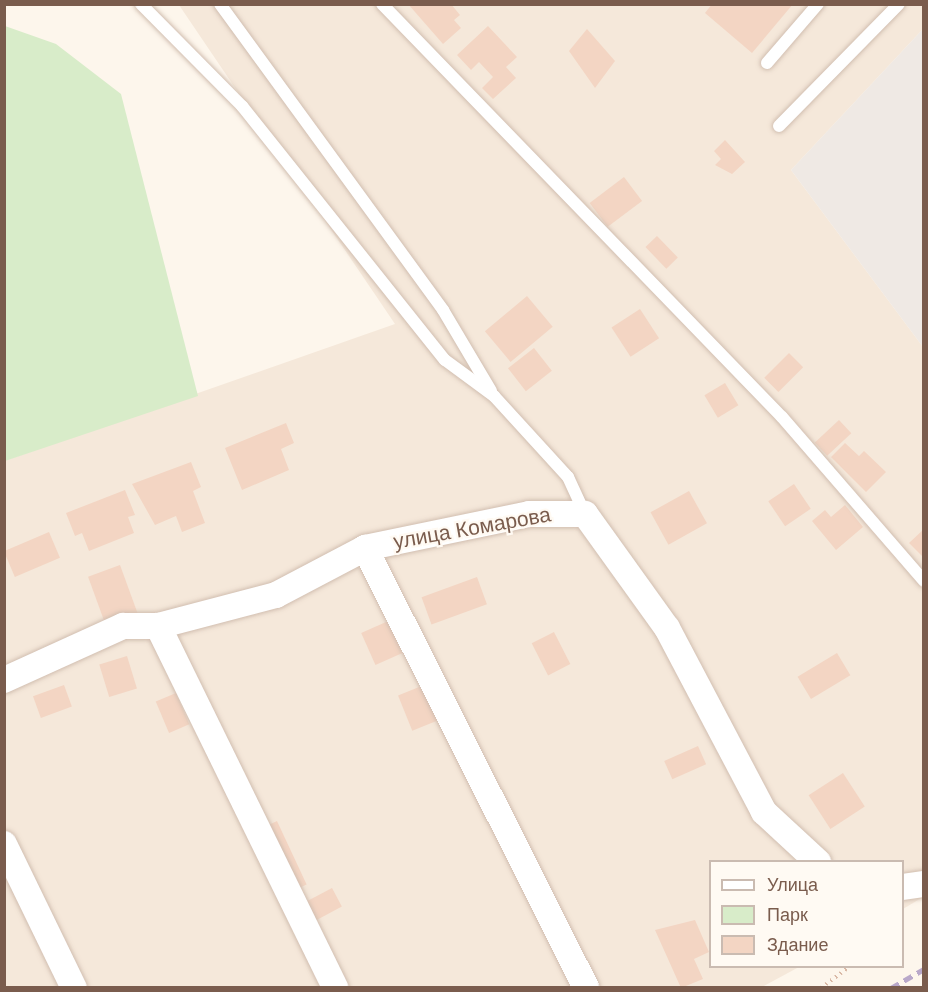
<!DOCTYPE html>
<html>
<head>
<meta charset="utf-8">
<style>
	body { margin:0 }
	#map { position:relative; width:928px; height:992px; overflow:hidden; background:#fdf6ec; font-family:"DM Sans",sans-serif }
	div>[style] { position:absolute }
	.residential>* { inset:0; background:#f5e8da }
	.industrial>* { inset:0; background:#efe9e4 }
	.green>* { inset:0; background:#d8ecc9 }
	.building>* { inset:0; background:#f3d5c3; transform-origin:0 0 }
	.path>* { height:4px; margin-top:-2px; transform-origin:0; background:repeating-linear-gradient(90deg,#d9b8a5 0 1.5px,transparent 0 6px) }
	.roads { filter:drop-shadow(0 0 2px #d1beb0) drop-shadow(0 0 2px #d1beb0) }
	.lane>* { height:12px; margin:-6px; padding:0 6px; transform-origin:6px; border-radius:6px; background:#fff }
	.street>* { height:26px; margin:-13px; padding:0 13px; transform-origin:13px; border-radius:13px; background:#fff }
	.rail>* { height:4.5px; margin-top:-2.25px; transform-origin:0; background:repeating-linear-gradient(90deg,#b9a8c9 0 9px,transparent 0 15px) }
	span { translate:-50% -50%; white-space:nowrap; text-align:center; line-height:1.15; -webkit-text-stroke:4.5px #fffaf3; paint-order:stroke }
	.street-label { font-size:21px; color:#7a5c4d }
	.frame { position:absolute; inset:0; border:6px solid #7a5c4d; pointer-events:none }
	.legend { position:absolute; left:709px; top:860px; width:195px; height:108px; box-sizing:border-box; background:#fffaf3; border:2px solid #cabbb1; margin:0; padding:8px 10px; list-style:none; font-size:18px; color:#7a5c4d }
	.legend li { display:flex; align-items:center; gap:12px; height:30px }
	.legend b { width:30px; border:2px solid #cabbb1 }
</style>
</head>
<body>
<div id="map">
	<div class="residential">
		<div style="clip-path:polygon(179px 5px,923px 5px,923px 29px,791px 170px,923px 347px,923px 897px,903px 909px,902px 862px,710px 862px,710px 966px,799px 967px,762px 987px,5px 987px,4px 461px,395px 324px)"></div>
	</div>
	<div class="industrial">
		<div style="clip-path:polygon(923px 29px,923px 347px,791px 170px)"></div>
	</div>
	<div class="green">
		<div style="clip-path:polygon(5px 26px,56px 44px,121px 94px,198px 396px,5px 461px)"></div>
	</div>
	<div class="building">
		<div style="clip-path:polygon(408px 4px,451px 4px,460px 15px,454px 20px,461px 28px,443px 44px)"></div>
		<div style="clip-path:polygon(712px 4px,793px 4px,752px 53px,705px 13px)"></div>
		<div style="clip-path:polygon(488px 26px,517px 57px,506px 67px,516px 78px,493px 99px,482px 88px,493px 77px,479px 62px,471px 70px,457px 55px)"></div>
		<div style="clip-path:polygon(587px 29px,615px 61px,595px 88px,569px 51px)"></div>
		<div style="clip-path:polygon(725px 140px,745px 162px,732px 174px,715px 165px,721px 159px,714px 151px)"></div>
		<div style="left:624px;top:177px;width:30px;height:43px;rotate:53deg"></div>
		<div style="left:657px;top:236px;width:30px;height:16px;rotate:46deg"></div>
		<div style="left:527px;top:296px;width:40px;height:55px;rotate:50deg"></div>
		<div style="left:640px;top:309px;width:35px;height:34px;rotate:57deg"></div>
		<div style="left:534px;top:348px;width:29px;height:33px;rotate:52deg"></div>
		<div style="left:789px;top:353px;width:20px;height:35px;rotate:45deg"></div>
		<div style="left:725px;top:383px;width:26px;height:24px;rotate:59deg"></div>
		<div style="left:839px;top:420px;width:18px;height:33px;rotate:47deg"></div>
		<div style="clip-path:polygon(286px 423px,294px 443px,281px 449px,289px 470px,242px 490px,225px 448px)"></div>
		<div style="clip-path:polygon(845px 443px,859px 456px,864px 451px,886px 472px,866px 492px,831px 457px)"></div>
		<div style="clip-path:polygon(191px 462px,201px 487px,193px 491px,205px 523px,182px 532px,176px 516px,155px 525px,132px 484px)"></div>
		<div style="left:794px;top:484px;width:30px;height:31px;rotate:56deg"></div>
		<div style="clip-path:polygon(125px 490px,135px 515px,128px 517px,134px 533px,89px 551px,82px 533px,75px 536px,66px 513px)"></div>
		<div style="left:689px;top:491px;width:37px;height:44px;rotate:61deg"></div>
		<div style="clip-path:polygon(845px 505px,863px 527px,836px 550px,812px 521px,825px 510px,831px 517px)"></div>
		<div style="clip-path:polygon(924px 529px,924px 558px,909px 543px)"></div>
		<div style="left:49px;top:532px;width:28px;height:49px;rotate:67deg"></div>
		<div style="left:120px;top:565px;width:52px;height:34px;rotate:70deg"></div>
		<div style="left:477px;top:577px;width:29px;height:59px;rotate:70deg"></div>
		<div style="left:395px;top:618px;width:35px;height:37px;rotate:66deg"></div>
		<div style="left:554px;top:632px;width:36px;height:25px;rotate:63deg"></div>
		<div style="left:837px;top:653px;width:26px;height:46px;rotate:59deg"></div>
		<div style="left:127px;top:656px;width:34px;height:29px;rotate:73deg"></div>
		<div style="left:64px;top:685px;width:23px;height:33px;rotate:70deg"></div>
		<div style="left:424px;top:685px;width:38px;height:28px;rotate:68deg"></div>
		<div style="left:176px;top:693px;width:34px;height:22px;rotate:67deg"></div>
		<div style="left:698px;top:746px;width:20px;height:37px;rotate:66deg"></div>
		<div style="left:843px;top:773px;width:40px;height:41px;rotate:57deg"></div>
		<div style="left:277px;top:821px;width:70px;height:17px;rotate:65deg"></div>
		<div style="left:332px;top:888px;width:21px;height:37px;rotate:62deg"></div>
		<div style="clip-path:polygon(695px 920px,709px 952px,694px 959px,703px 979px,681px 988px,655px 930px)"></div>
	</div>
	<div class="path">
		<div style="left:821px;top:988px;width:36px;rotate:-37deg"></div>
	</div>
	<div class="roads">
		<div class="lane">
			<div style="left:141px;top:4px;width:144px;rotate:45.3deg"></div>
			<div style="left:242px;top:106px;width:325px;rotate:51.4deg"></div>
			<div style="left:445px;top:360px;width:61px;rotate:36.3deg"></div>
			<div style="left:494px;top:396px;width:110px;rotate:47.6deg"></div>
			<div style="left:568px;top:477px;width:41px;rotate:65.3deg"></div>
			<div style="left:220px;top:4px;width:379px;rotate:53.9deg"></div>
			<div style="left:443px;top:310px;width:94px;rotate:59.3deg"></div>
			<div style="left:382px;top:4px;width:575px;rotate:45.92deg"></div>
			<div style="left:782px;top:417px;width:217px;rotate:49.1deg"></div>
			<div style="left:767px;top:63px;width:78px;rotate:-49.2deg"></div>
			<div style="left:779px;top:126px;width:171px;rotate:-45.5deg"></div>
		</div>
		<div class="street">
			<div style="left:365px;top:548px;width:492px;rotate:63.3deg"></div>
			<div style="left:158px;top:626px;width:403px;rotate:63.9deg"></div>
			<div style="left:4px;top:680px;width:131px;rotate:-24.4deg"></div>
			<div style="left:123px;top:626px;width:35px"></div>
			<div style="left:158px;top:626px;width:122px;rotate:-14.7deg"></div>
			<div style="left:276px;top:595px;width:101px;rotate:-27.8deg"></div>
			<div style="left:365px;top:548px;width:167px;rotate:-11.7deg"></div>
			<div style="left:529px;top:514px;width:56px"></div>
			<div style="left:585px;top:514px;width:140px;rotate:54.3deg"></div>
			<div style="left:667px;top:628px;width:208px;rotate:62.2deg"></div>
			<div style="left:764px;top:812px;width:74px;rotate:42.8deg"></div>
			<div style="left:4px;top:844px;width:160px;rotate:64.1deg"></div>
			<div style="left:902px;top:887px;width:22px;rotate:-8deg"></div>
		</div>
	</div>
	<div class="rail">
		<div style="left:891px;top:988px;width:38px;rotate:-30deg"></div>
	</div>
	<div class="street-label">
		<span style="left:472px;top:528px;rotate:-10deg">улица Комарова</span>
	</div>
	<div class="frame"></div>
	<ul class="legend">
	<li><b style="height:8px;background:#fff"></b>Улица</li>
	<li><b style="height:16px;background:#d8ecc9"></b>Парк</li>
	<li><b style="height:16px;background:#f3d5c3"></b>Здание</li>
	</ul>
</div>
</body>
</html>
